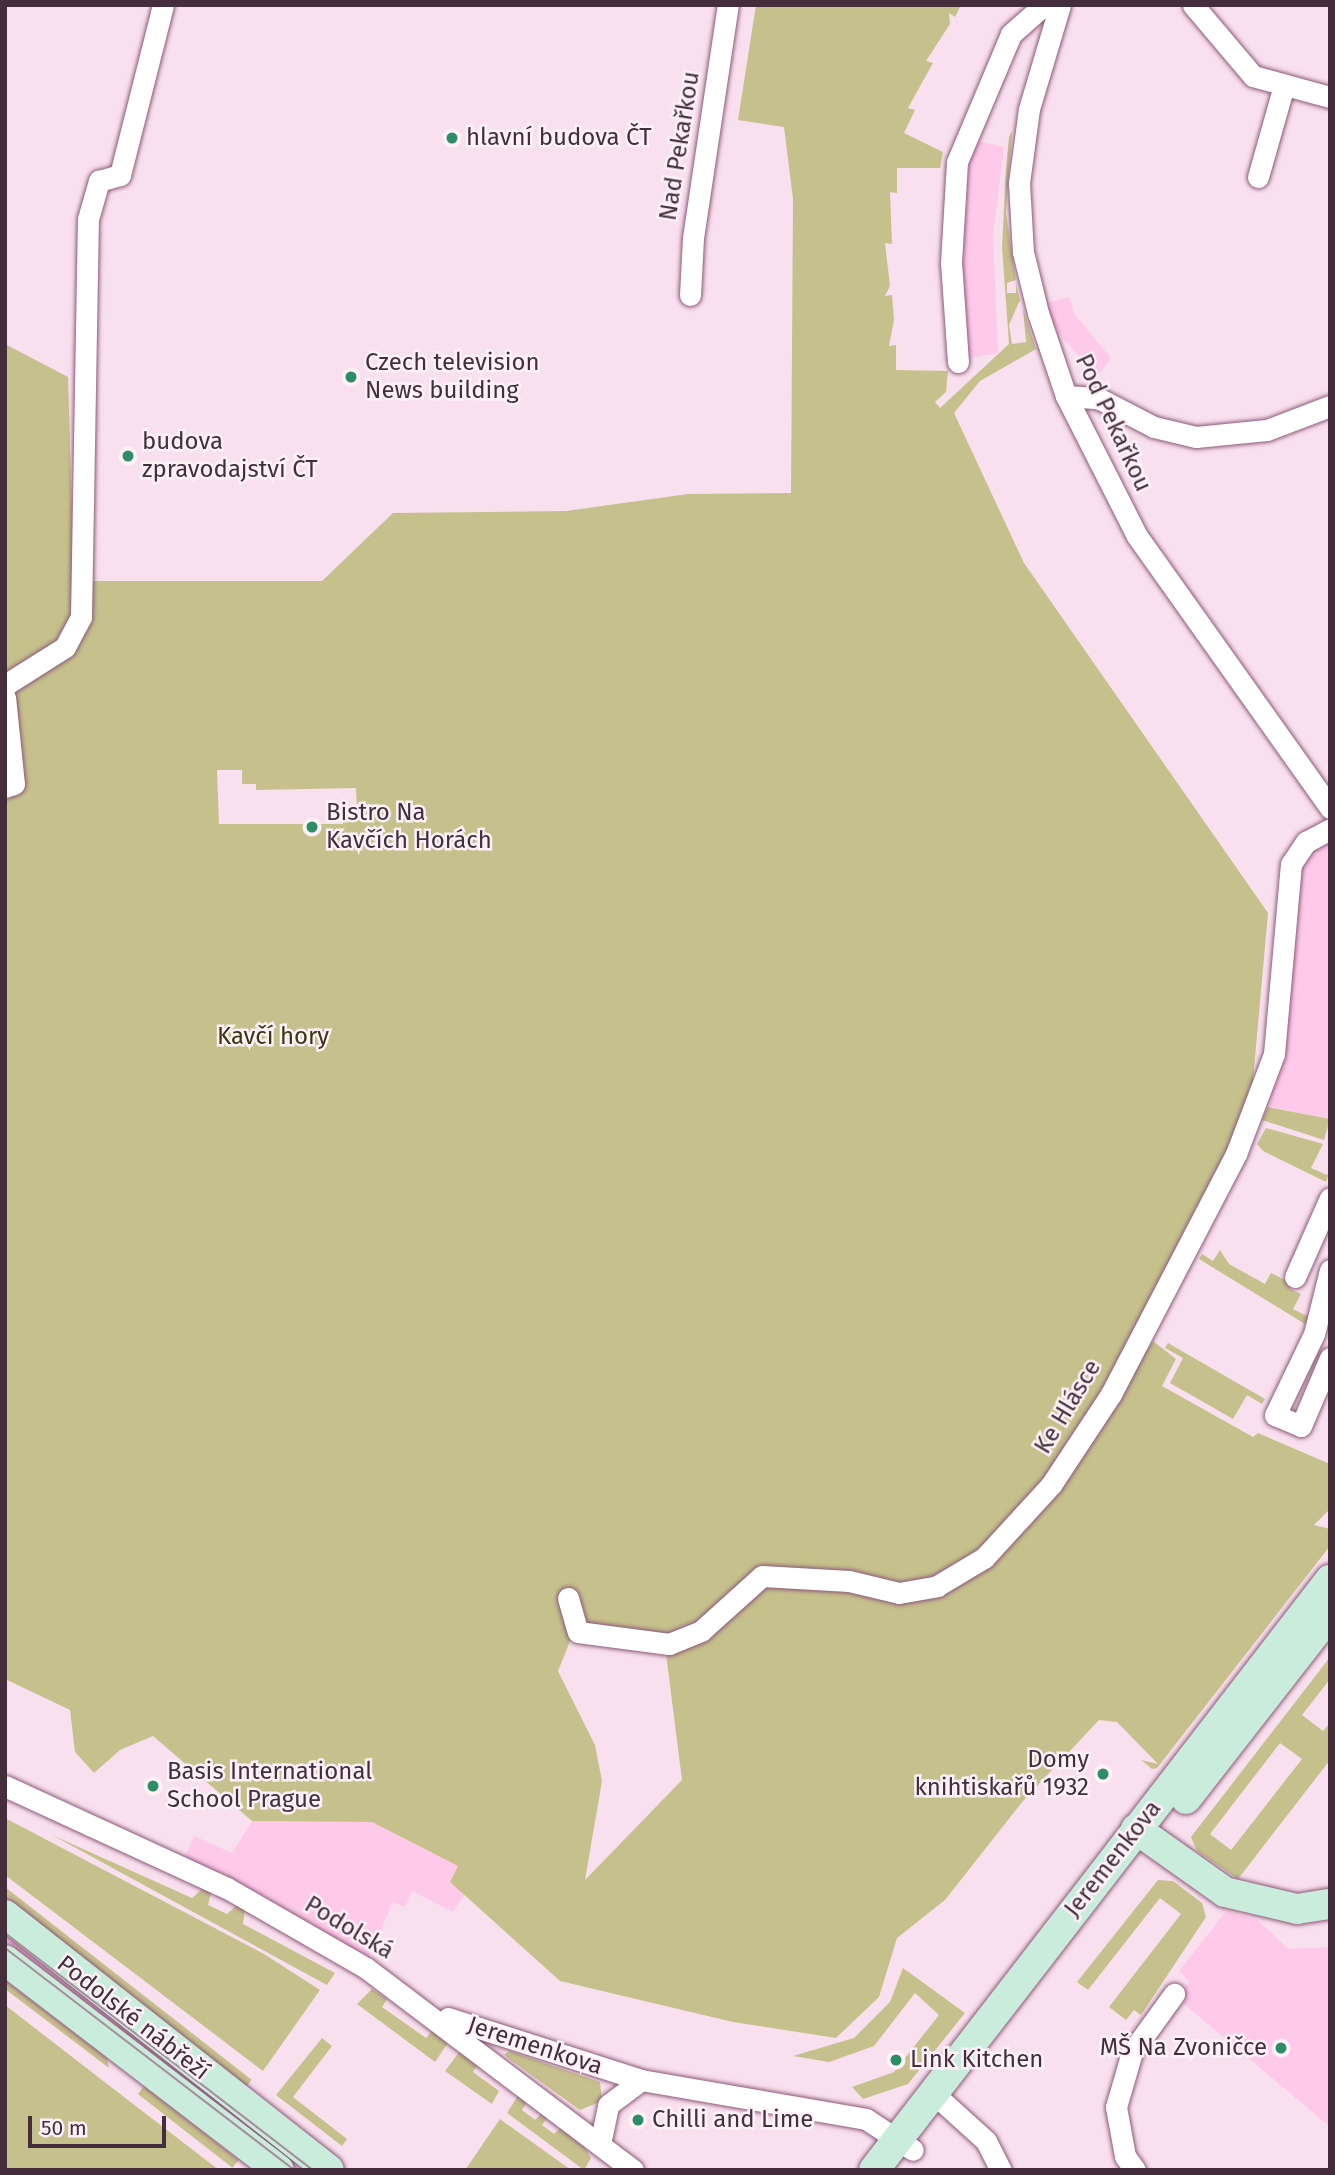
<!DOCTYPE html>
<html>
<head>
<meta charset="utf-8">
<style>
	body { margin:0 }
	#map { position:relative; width:1335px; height:2175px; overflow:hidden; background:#f9e0ee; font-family:"Fira Sans",sans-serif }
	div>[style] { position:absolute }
	.built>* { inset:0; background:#ffc9e9; transform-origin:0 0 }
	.green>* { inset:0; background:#c6c18c; transform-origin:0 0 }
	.roads { filter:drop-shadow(0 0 2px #8d5979) drop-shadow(0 0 2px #8d5979) }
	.street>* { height:21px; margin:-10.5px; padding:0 10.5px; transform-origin:10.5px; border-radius:10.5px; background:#fff }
	.secondary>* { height:30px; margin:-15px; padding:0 15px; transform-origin:15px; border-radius:15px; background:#c9ecdd }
	.tram>* { height:2px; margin:-1px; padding:0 1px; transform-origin:1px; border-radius:1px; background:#a68e9c }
	.dots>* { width:19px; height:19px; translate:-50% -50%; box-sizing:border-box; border:4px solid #fef1f8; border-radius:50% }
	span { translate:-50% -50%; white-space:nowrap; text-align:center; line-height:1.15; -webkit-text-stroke:5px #fef1f8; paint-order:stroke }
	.poi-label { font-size:24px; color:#452e3c }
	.left { translate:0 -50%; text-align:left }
	.right { translate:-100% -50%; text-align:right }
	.street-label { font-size:24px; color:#452e3c }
	.park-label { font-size:24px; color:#3a3510 }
	.frame { position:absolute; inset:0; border:7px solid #452e3c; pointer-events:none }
	.scale { position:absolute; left:28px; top:2116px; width:138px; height:32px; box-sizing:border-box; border:4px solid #452e3c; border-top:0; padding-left:9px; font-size:21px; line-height:24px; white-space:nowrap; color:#452e3c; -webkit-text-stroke:5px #fef1f8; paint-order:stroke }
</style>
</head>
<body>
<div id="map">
	<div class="built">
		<div style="clip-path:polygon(972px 140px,1004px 147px,993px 237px,998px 353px,966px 359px,960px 253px)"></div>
		<div style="clip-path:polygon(1069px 297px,1075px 315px,1111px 358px,1097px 376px,1055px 330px,1046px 303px)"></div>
		<div style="clip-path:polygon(1325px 843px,1330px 845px,1330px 1119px,1270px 1107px,1302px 852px)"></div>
		<div style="clip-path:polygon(252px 1821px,372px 1822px,458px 1866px,450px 1882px,465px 1894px,453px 1912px,412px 1891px,405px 1907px,393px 1902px,368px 1958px,184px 1859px,194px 1836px,232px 1853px)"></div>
		<div style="clip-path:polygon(1226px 1911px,1257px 1920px,1289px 1949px,1330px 1947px,1330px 2127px,1176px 1997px,1189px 1982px,1179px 1971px)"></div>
		<div style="left:5px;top:1927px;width:399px;height:26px;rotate:38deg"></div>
	</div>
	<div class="green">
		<div style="clip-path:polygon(evenodd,756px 5px,961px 5px,955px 17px,949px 13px,950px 24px,926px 61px,933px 63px,908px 108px,915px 110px,904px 133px,943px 152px,940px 168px,897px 168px,897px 193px,890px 192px,892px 244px,885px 243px,890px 286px,885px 296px,892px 295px,894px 320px,889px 346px,896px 345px,896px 370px,948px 371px,946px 392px,935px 402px,940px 408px,1009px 344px,1002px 247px,1006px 170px,1009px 137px,1012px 131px,1006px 213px,1016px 280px,1007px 283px,1007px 293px,1016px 293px,1016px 284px,1020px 300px,1009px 325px,1012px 344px,1026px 342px,1023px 309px,1036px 349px,980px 381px,954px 413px,1024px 563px,1268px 913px,1252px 1091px,1135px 1370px,1153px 1341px,1176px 1359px,1162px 1386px,1253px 1437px,1258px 1433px,1330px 1464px,1330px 1509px,1314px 1525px,1330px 1529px,1330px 1546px,1157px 1768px,1152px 1769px,1141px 1760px,1158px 1764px,1117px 1722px,1099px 1720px,1023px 1801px,945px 1900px,897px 1938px,879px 1997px,836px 2038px,733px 2022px,560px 1981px,450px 1882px,458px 1866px,372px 1822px,252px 1821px,153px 1736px,120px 1750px,94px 1773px,75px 1752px,70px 1710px,5px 1679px,5px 344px,68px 377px,74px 581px,322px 581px,393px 513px,566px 511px,688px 494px,791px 493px,793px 199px,784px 127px,738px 120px,756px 5px,217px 770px,242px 770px,242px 784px,256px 784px,256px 790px,356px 788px,357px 808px,343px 808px,343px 824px,219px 824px,217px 770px,756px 5px,573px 1634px,666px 1654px,682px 1780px,585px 1880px,602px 1781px,595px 1745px,558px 1671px,573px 1634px)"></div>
		<div style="clip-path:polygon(1268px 1107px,1330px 1119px,1324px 1140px,1262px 1120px)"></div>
		<div style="clip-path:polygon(1266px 1128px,1323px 1144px,1311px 1168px,1327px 1175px,1330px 1170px,1326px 1182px,1263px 1151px,1257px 1144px)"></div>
		<div style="clip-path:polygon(1220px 1250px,1229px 1264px,1265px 1284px,1271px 1273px,1293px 1284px,1290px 1289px,1301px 1294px,1293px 1309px,1309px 1317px,1305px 1324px,1199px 1259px,1202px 1254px,1213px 1261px)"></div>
		<div style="clip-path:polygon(1168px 1343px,1265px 1399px,1262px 1404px,1247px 1395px,1233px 1419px,1170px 1383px,1183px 1358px,1165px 1348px)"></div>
		<div style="clip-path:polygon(evenodd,1330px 1657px,1330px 1679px,1302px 1715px,1323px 1731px,1330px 1723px,1330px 1760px,1238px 1879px,1197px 1851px,1191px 1837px,1330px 1657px,1280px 1743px,1302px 1759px,1231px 1850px,1210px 1834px,1280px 1743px)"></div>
		<div style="clip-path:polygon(5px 1818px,264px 1954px,320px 1990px,263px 2071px,5px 1875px)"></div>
		<div style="clip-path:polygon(52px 1835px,192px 1898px,202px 1889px,211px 1893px,208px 1905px,227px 1914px,237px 1905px,245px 1910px,243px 1924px,335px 1973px,327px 1985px)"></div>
		<div style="clip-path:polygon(1158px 1880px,1173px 1881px,1202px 1903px,1206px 1917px,1141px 2015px,1134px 2010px,1126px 2020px,1109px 2007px,1181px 1914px,1160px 1898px,1088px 1990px,1077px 1982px)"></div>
		<div style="left:5px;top:1887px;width:313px;height:14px;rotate:38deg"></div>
		<div style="clip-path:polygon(903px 1968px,965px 2013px,908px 2084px,863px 2099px,852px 2087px,894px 2072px,939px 2015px,915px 1993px,874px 2046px,829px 2062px,793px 2056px,854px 2038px,890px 2002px)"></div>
		<div style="clip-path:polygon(5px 1980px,107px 2058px,109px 2068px,5px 1989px)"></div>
		<div style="clip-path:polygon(372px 1989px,387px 1999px,382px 2007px,426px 2038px,435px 2027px,450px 2040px,435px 2062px,357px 2004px)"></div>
		<div style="clip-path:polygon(5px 2005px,124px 2097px,219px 2170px,5px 2170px)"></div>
		<div style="clip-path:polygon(322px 2038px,332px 2046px,293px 2097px,347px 2139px,342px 2146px,276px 2095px)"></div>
		<div style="clip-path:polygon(463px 2047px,480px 2061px,473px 2072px,499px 2091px,492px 2104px,445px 2071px)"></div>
		<div style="clip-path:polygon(509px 2051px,600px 2082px,602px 2101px,580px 2110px,504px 2055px)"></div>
		<div style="left:144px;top:2086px;width:120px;height:10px;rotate:38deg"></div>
		<div style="clip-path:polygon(519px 2094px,529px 2099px,522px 2110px,535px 2120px,542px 2113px,548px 2117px,542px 2125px,554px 2134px,564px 2124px,576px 2133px,591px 2158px,584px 2170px,507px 2113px)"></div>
		<div style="clip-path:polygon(500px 2119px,571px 2170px,465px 2170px)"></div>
	</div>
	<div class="roads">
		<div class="street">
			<div style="left:1060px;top:5px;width:109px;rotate:106.6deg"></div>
			<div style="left:1029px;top:109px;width:75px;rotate:97.7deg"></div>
			<div style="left:1019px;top:183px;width:69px;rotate:86.7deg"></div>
			<div style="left:1023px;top:252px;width:63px;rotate:76.2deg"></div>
			<div style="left:1038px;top:313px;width:88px;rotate:71.4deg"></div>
			<div style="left:1066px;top:396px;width:157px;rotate:63.1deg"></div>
			<div style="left:1137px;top:536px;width:334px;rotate:54.6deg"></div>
			<div style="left:1193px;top:5px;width:93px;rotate:49.8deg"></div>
			<div style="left:1253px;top:76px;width:80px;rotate:15.3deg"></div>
			<div style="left:1258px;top:177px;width:96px;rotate:-74.2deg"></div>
			<div style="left:690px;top:295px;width:57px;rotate:-87deg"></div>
			<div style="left:693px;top:238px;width:236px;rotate:-81.5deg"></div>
			<div style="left:958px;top:362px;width:99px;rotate:-94deg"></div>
			<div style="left:951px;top:263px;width:101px;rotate:-86.6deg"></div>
			<div style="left:957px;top:162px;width:139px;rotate:-67.1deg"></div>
			<div style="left:1011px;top:34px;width:44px;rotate:-41.3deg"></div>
			<div style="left:1066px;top:396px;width:32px;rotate:4deg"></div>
			<div style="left:1098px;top:398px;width:63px;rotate:27.4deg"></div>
			<div style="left:1154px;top:427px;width:43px;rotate:13.4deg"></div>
			<div style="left:1196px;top:437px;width:71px;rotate:-5.6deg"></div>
			<div style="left:1267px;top:430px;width:67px;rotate:-20.9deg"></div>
			<div style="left:5px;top:685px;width:71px;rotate:-32.3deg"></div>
			<div style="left:65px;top:647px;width:34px;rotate:-62deg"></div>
			<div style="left:81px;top:617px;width:398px;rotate:-89deg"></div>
			<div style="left:88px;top:219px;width:40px;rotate:-74deg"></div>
			<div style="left:99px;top:181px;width:22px;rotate:-16deg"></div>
			<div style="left:120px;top:175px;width:175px;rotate:-75.8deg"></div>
			<div style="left:5px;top:697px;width:87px;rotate:84.1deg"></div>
			<div style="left:14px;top:784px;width:9px;rotate:162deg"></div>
			<div style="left:1330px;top:1270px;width:66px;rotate:104deg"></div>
			<div style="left:1314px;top:1334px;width:90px;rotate:115.7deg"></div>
			<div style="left:1275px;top:1415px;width:28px;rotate:23deg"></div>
			<div style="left:1301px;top:1426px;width:74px;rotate:-66.9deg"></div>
			<div style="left:1295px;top:1277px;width:86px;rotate:-66.1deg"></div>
			<div style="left:568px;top:1598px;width:35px;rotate:74deg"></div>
			<div style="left:578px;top:1632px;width:92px;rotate:7.5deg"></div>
			<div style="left:669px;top:1644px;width:35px;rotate:-22deg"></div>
			<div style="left:701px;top:1631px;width:82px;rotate:-42deg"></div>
			<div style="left:762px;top:1576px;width:87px;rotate:3.3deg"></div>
			<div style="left:849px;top:1581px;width:51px;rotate:13.5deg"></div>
			<div style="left:899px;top:1593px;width:39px;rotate:-10deg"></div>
			<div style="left:937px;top:1586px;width:55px;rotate:-30.8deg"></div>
			<div style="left:984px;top:1558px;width:99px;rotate:-47.5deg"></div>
			<div style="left:1051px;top:1485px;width:109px;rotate:-56.6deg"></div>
			<div style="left:1111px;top:1394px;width:271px;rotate:-62.5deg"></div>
			<div style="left:1236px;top:1154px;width:107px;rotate:-69.2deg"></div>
			<div style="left:1274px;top:1054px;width:191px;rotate:-84.9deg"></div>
			<div style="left:1291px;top:864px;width:27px;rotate:-56deg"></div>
			<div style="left:1306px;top:842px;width:27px;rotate:-28deg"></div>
			<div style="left:5px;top:1786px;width:244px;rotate:24.7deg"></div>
			<div style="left:227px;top:1888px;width:160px;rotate:29.9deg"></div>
			<div style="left:366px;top:1968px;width:335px;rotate:37.1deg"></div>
			<div style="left:448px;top:2018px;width:203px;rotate:17.8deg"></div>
			<div style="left:641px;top:2080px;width:228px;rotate:9.8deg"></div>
			<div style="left:866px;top:2119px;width:56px;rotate:33.4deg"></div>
			<div style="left:932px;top:2092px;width:73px;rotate:42.2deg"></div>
			<div style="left:986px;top:2141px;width:33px;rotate:63deg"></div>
			<div style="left:600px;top:2144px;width:40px;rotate:-78deg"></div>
			<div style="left:608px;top:2105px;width:41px;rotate:-37.1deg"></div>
			<div style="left:1135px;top:2170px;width:17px;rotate:-126deg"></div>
			<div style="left:1125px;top:2156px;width:50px;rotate:-100.4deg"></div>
			<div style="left:1116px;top:2107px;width:57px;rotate:-73.8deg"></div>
			<div style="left:1132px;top:2052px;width:72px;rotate:-54.1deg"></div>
		</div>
		<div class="secondary">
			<div style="left:1186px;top:1799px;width:234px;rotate:-52.1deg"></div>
			<div style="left:1136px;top:1829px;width:109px;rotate:35.3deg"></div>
			<div style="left:1225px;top:1892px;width:74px;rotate:13.3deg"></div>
			<div style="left:1297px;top:1909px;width:33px;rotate:-9deg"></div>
			<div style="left:5px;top:1915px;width:412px;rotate:38.2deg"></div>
			<div style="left:5px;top:1960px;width:345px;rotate:37.5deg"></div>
			<div style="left:874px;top:2170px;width:746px;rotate:-52.3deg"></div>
		</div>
	</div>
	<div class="tram">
		<div style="left:5px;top:1933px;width:389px;rotate:37.6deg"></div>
		<div style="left:5px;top:1948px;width:364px;rotate:37.5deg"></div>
	</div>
	<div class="dots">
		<div style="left:452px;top:138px;background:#2d8d67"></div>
		<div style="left:351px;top:377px;background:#2d8d67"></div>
		<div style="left:128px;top:456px;background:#2d8d67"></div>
		<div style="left:312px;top:827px;background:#2d8d67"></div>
		<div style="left:1103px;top:1774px;background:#2d8d67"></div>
		<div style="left:153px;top:1786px;background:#2d8d67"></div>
		<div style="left:1281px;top:2048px;background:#2d8d67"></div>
		<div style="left:896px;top:2060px;background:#2d8d67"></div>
		<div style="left:638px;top:2120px;background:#2d8d67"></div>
	</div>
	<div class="poi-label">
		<span class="left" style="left:466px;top:138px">hlavní budova ČT</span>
		<span class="left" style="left:365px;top:377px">Czech television<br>News building</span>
		<span class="left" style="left:142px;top:456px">budova<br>zpravodajství ČT</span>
		<span class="left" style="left:326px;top:827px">Bistro Na<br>Kavčích Horách</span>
		<span class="right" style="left:1089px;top:1774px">Domy<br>knihtiskařů 1932</span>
		<span class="left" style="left:167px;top:1786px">Basis International<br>School Prague</span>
		<span class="right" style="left:1267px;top:2048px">MŠ Na Zvoničce</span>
		<span class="left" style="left:910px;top:2060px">Link Kitchen</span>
		<span class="left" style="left:652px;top:2120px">Chilli and Lime</span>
	</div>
	<div class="street-label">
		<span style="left:680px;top:146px;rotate:-81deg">Nad Pekařkou</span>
		<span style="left:1113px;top:423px;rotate:65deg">Pod Pekařkou</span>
		<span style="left:1068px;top:1407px;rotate:-59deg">Ke Hlásce</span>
		<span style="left:1113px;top:1859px;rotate:-52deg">Jeremenkova</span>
		<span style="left:349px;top:1928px;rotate:31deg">Podolská</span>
		<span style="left:133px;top:2018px;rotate:38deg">Podolské nábřeží</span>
		<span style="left:535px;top:2046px;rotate:18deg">Jeremenkova</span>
	</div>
	<div class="park-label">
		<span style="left:273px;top:1037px">Kavčí hory</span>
	</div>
	<div class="frame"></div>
	<div class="scale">50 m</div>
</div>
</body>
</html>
